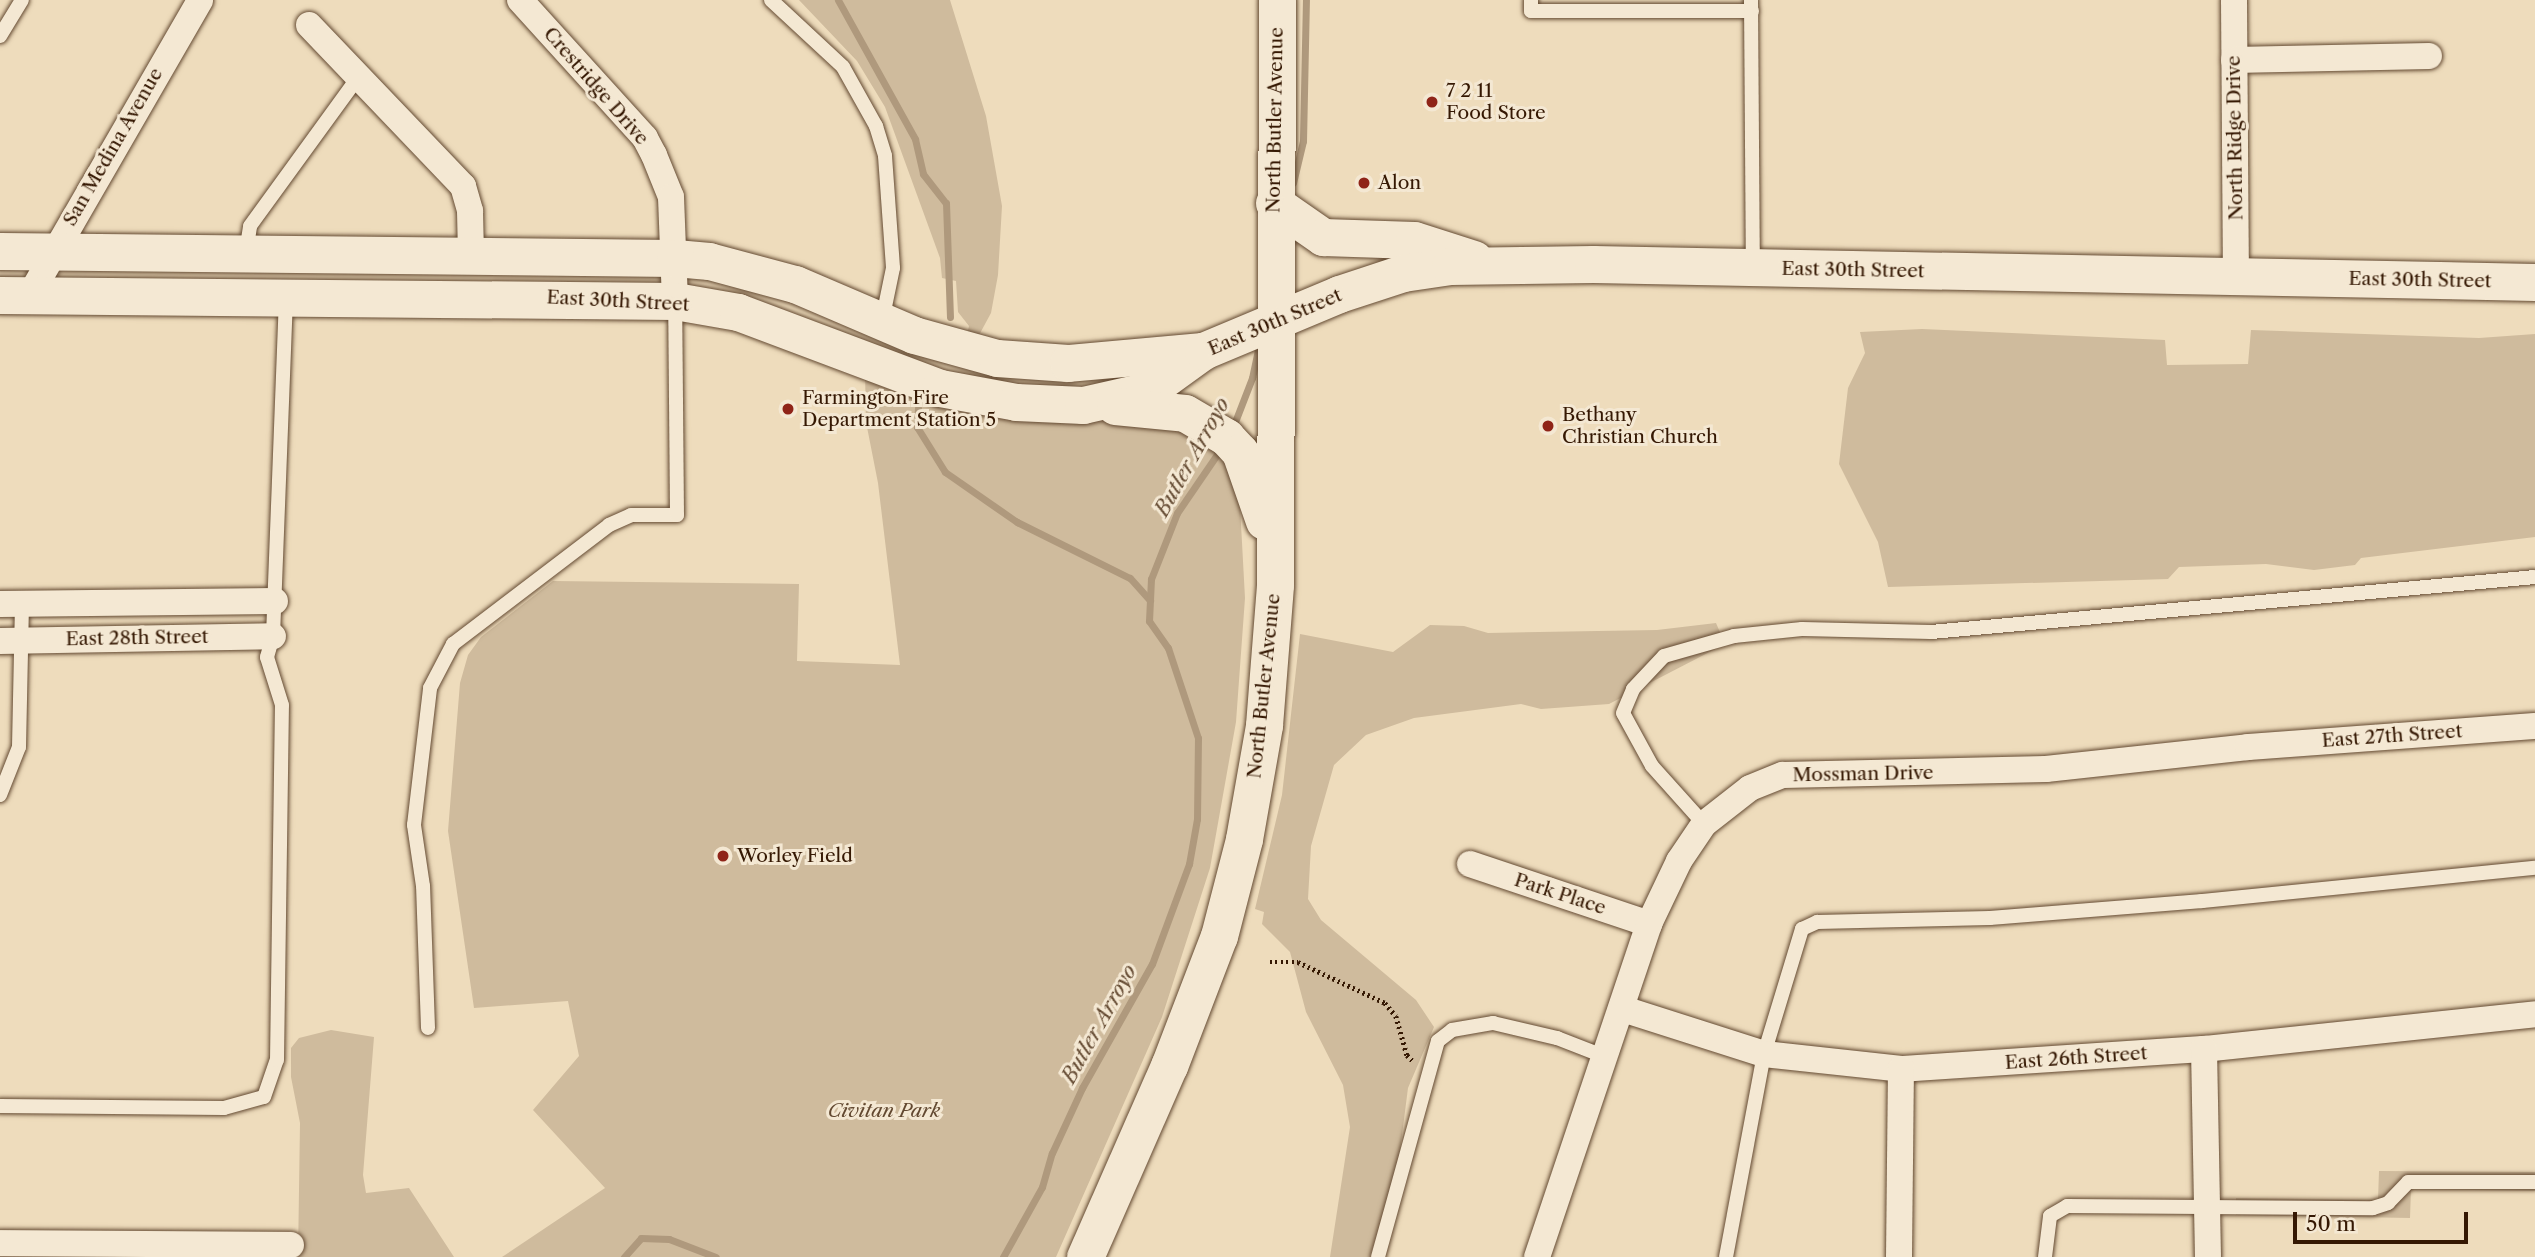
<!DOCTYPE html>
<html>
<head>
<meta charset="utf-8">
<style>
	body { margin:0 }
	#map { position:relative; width:2535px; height:1257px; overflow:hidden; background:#eedcbc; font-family:"Libre Caslon Text",serif }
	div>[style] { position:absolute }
	.green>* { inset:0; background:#cfbb9d }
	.stream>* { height:7px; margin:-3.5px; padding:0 3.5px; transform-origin:3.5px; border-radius:3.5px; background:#af997d }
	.path>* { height:4.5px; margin-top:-2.25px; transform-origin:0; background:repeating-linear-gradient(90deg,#351803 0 2px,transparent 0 5.5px) }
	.roads { filter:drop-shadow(0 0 2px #634931) drop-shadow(0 0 2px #634931) }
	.service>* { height:14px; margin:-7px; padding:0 7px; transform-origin:7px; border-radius:7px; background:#f4e8d3 }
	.minor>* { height:26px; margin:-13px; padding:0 13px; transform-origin:13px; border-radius:13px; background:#f4e8d3 }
	.secondary>* { height:37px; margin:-18.5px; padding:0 18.5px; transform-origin:18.5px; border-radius:18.5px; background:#f4e8d3 }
	.dots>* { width:19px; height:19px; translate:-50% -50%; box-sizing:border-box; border:4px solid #f4e8d3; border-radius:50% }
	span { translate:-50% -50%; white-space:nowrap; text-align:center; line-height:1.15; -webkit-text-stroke:6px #f4e8d3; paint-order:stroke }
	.street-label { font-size:19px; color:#351803 }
	.poi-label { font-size:19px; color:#351803 }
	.left { translate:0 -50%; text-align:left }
	.park-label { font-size:19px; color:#634931; font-style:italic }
	.water-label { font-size:21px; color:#664c34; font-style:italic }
	.scale { position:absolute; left:2293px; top:1212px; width:175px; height:32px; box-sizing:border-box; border:4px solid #351803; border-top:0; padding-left:9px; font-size:21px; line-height:24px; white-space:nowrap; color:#351803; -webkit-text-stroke:5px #f4e8d3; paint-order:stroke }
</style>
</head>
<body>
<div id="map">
	<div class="green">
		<div style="clip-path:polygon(799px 0,950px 0,986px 116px,1002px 206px,998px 275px,991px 313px,978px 337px,967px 335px,969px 326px,958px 312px,956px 281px,942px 278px,940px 258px,885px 107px,857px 61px)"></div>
		<div style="clip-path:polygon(1922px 329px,2165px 340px,2167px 365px,2248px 364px,2251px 330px,2479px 338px,2535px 334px,2535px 537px,2361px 558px,2355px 565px,2314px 570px,2266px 564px,2179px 567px,2168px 579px,1888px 587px,1878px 542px,1839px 464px,1848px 388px,1865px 353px,1860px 332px)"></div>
		<div style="clip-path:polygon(865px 372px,1211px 437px,1239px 487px,1245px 598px,1236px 722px,1210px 868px,1162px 1017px,1056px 1257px,502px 1257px,605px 1188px,533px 1110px,579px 1056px,568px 1001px,474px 1008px,448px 831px,460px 683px,468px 655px,481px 637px,553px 581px,799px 584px,797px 661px,900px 665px,878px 483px,866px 422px)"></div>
		<div style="clip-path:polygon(1716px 623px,1725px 644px,1609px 704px,1541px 709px,1521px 704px,1414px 718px,1366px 735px,1334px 765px,1311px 846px,1308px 899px,1321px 920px,1416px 1000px,1434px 1027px,1408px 1088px,1398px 1166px,1370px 1257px,1330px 1257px,1350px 1127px,1343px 1085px,1306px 1012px,1290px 952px,1262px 924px,1264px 912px,1255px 909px,1282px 795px,1300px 634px,1393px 652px,1430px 625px,1464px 626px,1488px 633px,1657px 630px)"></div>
		<div style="clip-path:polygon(331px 1030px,374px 1037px,363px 1175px,366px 1193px,409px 1188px,454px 1257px,298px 1257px,300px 1123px,291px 1077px,291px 1048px,299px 1038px)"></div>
		<div style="clip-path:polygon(2379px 1171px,2535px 1172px,2535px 1191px,2411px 1189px,2410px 1218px,2236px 1215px,2236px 1198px,2378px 1200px)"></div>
	</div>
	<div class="stream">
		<div style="left:838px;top:0;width:159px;rotate:61deg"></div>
		<div style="left:915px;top:139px;width:36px;rotate:77deg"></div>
		<div style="left:923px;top:174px;width:37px;rotate:52deg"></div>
		<div style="left:946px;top:203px;width:114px;rotate:88deg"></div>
		<div style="left:1293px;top:183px;width:43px;rotate:-76.6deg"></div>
		<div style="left:1303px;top:141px;width:141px;rotate:-88.8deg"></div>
		<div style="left:918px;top:408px;width:19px;rotate:93deg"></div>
		<div style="left:917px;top:427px;width:53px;rotate:58.1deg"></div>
		<div style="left:945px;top:472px;width:88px;rotate:34.8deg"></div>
		<div style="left:1017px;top:522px;width:126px;rotate:26.4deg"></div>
		<div style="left:1130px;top:578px;width:30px;rotate:48deg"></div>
		<div style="left:1233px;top:427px;width:53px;rotate:-68.8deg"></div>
		<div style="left:1252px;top:378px;width:34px;rotate:-78deg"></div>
		<div style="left:624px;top:1257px;width:25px;rotate:-48deg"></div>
		<div style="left:641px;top:1238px;width:28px;rotate:2deg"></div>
		<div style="left:669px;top:1239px;width:50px;rotate:21deg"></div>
		<div style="left:1003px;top:1257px;width:80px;rotate:-60.9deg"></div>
		<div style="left:1042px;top:1187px;width:35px;rotate:-74deg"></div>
		<div style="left:1052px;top:1153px;width:72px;rotate:-65.2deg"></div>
		<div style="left:1082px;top:1088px;width:142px;rotate:-60.6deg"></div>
		<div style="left:1152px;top:964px;width:107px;rotate:-69.7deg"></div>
		<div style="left:1189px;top:864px;width:46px;rotate:-79.9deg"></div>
		<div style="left:1197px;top:819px;width:81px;rotate:-89.3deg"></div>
		<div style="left:1198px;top:738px;width:95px;rotate:-108.4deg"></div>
		<div style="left:1168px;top:648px;width:33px;rotate:-125deg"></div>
		<div style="left:1149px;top:621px;width:42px;rotate:-87.3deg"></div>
		<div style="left:1151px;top:579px;width:71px;rotate:-68.5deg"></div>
		<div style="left:1177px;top:513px;width:80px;rotate:-55.7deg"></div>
	</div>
	<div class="path">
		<div style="left:1270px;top:962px;width:28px"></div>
		<div style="left:1298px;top:962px;width:96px;rotate:25.2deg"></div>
		<div style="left:1385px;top:1003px;width:17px;rotate:50deg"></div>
		<div style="left:1396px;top:1016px;width:41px;rotate:74.2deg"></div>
		<div style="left:1407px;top:1055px;width:10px;rotate:45deg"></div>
	</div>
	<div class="roads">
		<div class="service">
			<div style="left:771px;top:0;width:98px;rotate:42.9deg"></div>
			<div style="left:843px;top:67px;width:68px;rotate:60.8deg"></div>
			<div style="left:876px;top:126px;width:31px;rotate:73deg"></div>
			<div style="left:885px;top:156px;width:112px;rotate:85.9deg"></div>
			<div style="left:893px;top:268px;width:54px;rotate:101.7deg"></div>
			<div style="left:1531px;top:0;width:11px;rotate:90deg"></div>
			<div style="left:1531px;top:11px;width:221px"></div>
			<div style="left:1751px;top:0;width:268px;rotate:89.6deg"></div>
			<div style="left:0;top:36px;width:42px;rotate:-58.6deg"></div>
			<div style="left:246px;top:252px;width:26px;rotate:-81deg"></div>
			<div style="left:250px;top:226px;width:185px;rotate:-54deg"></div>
			<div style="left:0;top:795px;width:52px;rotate:-68.4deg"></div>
			<div style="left:19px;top:747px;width:143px;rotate:-88.8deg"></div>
			<div style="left:1704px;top:824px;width:78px;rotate:-131.9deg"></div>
			<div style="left:1652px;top:766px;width:60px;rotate:-118.7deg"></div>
			<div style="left:1623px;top:713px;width:26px;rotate:-67deg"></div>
			<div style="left:1633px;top:689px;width:45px;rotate:-46.8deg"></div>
			<div style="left:1664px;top:656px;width:73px;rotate:-15.9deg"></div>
			<div style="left:1734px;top:636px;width:68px;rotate:-5.9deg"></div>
			<div style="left:1802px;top:629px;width:129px;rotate:1.3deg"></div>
			<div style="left:1931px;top:632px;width:606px;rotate:-5.2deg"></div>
			<div style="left:428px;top:1028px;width:142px;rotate:-92deg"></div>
			<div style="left:423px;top:886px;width:62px;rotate:-98.4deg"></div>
			<div style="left:414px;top:825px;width:138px;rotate:-83.3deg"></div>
			<div style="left:430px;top:688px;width:50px;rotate:-62.4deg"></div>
			<div style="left:453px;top:644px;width:196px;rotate:-37.3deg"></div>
			<div style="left:609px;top:525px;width:24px;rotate:-24deg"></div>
			<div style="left:631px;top:515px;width:46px"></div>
			<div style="left:677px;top:515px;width:212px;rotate:-90.5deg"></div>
			<div style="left:0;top:1106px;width:224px;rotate:0.5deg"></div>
			<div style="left:224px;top:1108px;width:41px;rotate:-15.4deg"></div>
			<div style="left:264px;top:1097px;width:39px;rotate:-71deg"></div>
			<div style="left:277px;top:1060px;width:355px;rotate:-89.2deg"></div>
			<div style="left:282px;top:705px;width:50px;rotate:-107.4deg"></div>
			<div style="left:267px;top:657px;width:22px;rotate:-74deg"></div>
			<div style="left:273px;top:636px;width:339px;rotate:-87.8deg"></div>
			<div style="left:1378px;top:1257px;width:224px;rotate:-74.5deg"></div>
			<div style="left:1438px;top:1041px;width:18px;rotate:-38deg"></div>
			<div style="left:1452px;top:1030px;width:42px;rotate:-9.7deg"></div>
			<div style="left:1493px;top:1023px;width:66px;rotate:13.2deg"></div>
			<div style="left:1557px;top:1038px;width:53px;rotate:21.2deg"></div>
			<div style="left:1726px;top:1257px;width:207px;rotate:-79.4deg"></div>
			<div style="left:1764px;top:1054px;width:131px;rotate:-73.1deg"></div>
			<div style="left:1802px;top:929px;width:17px;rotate:-25deg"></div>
			<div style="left:1817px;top:922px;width:173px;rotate:-1.3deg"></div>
			<div style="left:1990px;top:918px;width:213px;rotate:-4.6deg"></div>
			<div style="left:2202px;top:901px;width:335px;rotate:-5.7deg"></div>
			<div style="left:2045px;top:1257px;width:41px;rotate:-83deg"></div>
			<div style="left:2050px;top:1216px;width:20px;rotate:-30deg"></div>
			<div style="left:2067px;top:1206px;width:306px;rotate:0.4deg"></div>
			<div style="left:2373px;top:1208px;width:16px;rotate:-18deg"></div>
			<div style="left:2388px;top:1203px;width:29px;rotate:-46deg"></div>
			<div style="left:2408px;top:1182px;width:127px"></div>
		</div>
		<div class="minor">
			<div style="left:520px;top:0;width:186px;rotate:47.8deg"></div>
			<div style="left:645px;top:138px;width:19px;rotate:62deg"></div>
			<div style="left:654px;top:155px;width:45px;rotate:68deg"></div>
			<div style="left:671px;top:197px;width:104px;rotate:87.8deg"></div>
			<div style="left:2234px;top:0;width:277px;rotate:89.6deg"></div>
			<div style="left:309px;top:25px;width:223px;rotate:46.3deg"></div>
			<div style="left:463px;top:186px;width:26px;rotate:74deg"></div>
			<div style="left:470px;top:211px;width:44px;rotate:88.7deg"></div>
			<div style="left:2234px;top:60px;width:195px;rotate:-1.2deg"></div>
			<div style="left:30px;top:295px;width:340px;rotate:-60deg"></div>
			<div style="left:0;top:604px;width:275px;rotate:-0.6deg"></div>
			<div style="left:0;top:641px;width:273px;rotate:-1deg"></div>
			<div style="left:1470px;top:864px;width:189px;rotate:18.5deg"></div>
			<div style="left:1623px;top:1009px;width:148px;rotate:17.7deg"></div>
			<div style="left:1764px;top:1054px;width:138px;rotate:6.2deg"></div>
			<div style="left:1901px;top:1069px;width:304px;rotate:-3.8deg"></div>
			<div style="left:2204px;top:1049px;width:333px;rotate:-6deg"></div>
			<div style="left:2204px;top:1049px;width:208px;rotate:88.9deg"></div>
			<div style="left:0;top:1243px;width:291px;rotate:0.4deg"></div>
			<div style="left:1537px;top:1257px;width:351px;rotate:-71.4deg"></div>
			<div style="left:1649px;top:924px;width:70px;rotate:-64.5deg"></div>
			<div style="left:1679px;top:861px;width:45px;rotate:-56deg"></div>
			<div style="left:1704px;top:824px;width:58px;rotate:-38deg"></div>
			<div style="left:1750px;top:788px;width:35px;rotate:-22deg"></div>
			<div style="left:1783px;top:775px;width:263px;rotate:-1.3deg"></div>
			<div style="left:2046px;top:769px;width:203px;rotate:-6.2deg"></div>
			<div style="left:2248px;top:747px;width:288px;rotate:-4.2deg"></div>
			<div style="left:1899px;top:1257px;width:188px;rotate:-89.4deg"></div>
		</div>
		<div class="secondary">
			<div style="left:1274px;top:203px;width:60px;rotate:34.8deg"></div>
			<div style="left:1323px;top:237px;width:91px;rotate:1.9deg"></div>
			<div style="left:1414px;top:240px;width:63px;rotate:17.6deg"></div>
			<div style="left:0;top:251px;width:675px;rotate:0.59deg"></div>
			<div style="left:675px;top:258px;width:34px;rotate:5deg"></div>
			<div style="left:709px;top:261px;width:89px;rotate:15deg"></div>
			<div style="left:795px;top:284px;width:129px;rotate:23.2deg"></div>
			<div style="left:914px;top:335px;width:86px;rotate:15.5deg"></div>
			<div style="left:997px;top:358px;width:71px;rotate:4deg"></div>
			<div style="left:1068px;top:363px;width:136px;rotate:-5.1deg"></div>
			<div style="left:0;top:295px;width:675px;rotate:0.51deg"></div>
			<div style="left:675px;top:301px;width:64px;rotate:9.9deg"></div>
			<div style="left:738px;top:312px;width:216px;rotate:20.6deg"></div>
			<div style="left:940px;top:388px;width:77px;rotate:10.4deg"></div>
			<div style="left:1016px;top:402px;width:67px;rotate:2.6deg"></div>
			<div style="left:1083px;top:405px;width:68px;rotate:-12.8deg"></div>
			<div style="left:1149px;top:390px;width:67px;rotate:-35.8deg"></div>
			<div style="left:1203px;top:351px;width:147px;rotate:-22.7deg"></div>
			<div style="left:1339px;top:294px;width:67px;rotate:-18.2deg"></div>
			<div style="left:1403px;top:273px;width:48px;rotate:-8.5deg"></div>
			<div style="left:1450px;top:266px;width:143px;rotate:-0.8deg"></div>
			<div style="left:1593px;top:264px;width:942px;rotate:1.09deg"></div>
			<div style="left:1115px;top:406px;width:70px;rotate:5.7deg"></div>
			<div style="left:1185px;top:413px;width:48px;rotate:30.3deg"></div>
			<div style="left:1226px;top:437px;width:21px;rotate:47deg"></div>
			<div style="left:1240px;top:452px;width:73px;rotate:70.8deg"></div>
			<div style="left:1085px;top:1257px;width:209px;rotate:-66.3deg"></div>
			<div style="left:1169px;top:1066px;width:139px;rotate:-69deg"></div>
			<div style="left:1219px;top:936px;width:100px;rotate:-75.5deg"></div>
			<div style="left:1244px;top:839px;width:116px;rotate:-80deg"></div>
			<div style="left:1264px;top:725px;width:140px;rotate:-85.5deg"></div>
			<div style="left:1275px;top:585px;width:585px;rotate:-89.8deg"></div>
		</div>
	</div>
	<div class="dots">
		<div style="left:1432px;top:102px;background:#8f2418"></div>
		<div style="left:1364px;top:183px;background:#8f2418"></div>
		<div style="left:788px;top:409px;background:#8f2418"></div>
		<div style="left:1548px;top:426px;background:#8f2418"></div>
		<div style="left:723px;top:856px;background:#8f2418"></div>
	</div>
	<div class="street-label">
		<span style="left:596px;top:86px;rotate:49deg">Crestridge Drive</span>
		<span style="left:1275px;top:120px;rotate:-89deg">North Butler Avenue</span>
		<span style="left:2235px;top:138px;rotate:-91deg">North Ridge Drive</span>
		<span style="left:113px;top:147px;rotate:-60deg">San Medina Avenue</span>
		<span style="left:1853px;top:270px;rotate:1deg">East 30th Street</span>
		<span style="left:2420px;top:280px;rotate:1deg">East 30th Street</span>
		<span style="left:618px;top:301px;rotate:3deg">East 30th Street</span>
		<span style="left:1275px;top:322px;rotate:-23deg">East 30th Street</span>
		<span style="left:137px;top:638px;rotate:-1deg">East 28th Street</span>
		<span style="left:1264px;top:686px;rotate:-84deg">North Butler Avenue</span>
		<span style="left:2392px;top:736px;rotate:-4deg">East 27th Street</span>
		<span style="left:1863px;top:774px;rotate:-1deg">Mossman Drive</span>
		<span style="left:1560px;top:894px;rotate:18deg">Park Place</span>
		<span style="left:2076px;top:1058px;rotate:-4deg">East 26th Street</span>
	</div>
	<div class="poi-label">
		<span class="left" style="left:1446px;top:102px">7 2 11<br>Food Store</span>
		<span class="left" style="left:1378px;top:183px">Alon</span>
		<span class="left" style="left:802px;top:409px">Farmington Fire<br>Department Station 5</span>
		<span class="left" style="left:1562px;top:426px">Bethany<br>Christian Church</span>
		<span class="left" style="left:737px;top:856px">Worley Field</span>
	</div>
	<div class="park-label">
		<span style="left:884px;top:1111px">Civitan Park</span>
	</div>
	<div class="water-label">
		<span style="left:1192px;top:457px;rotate:-61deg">Butler Arroyo</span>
		<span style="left:1099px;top:1024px;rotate:-61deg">Butler Arroyo</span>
	</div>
	<div class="scale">50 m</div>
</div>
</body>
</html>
